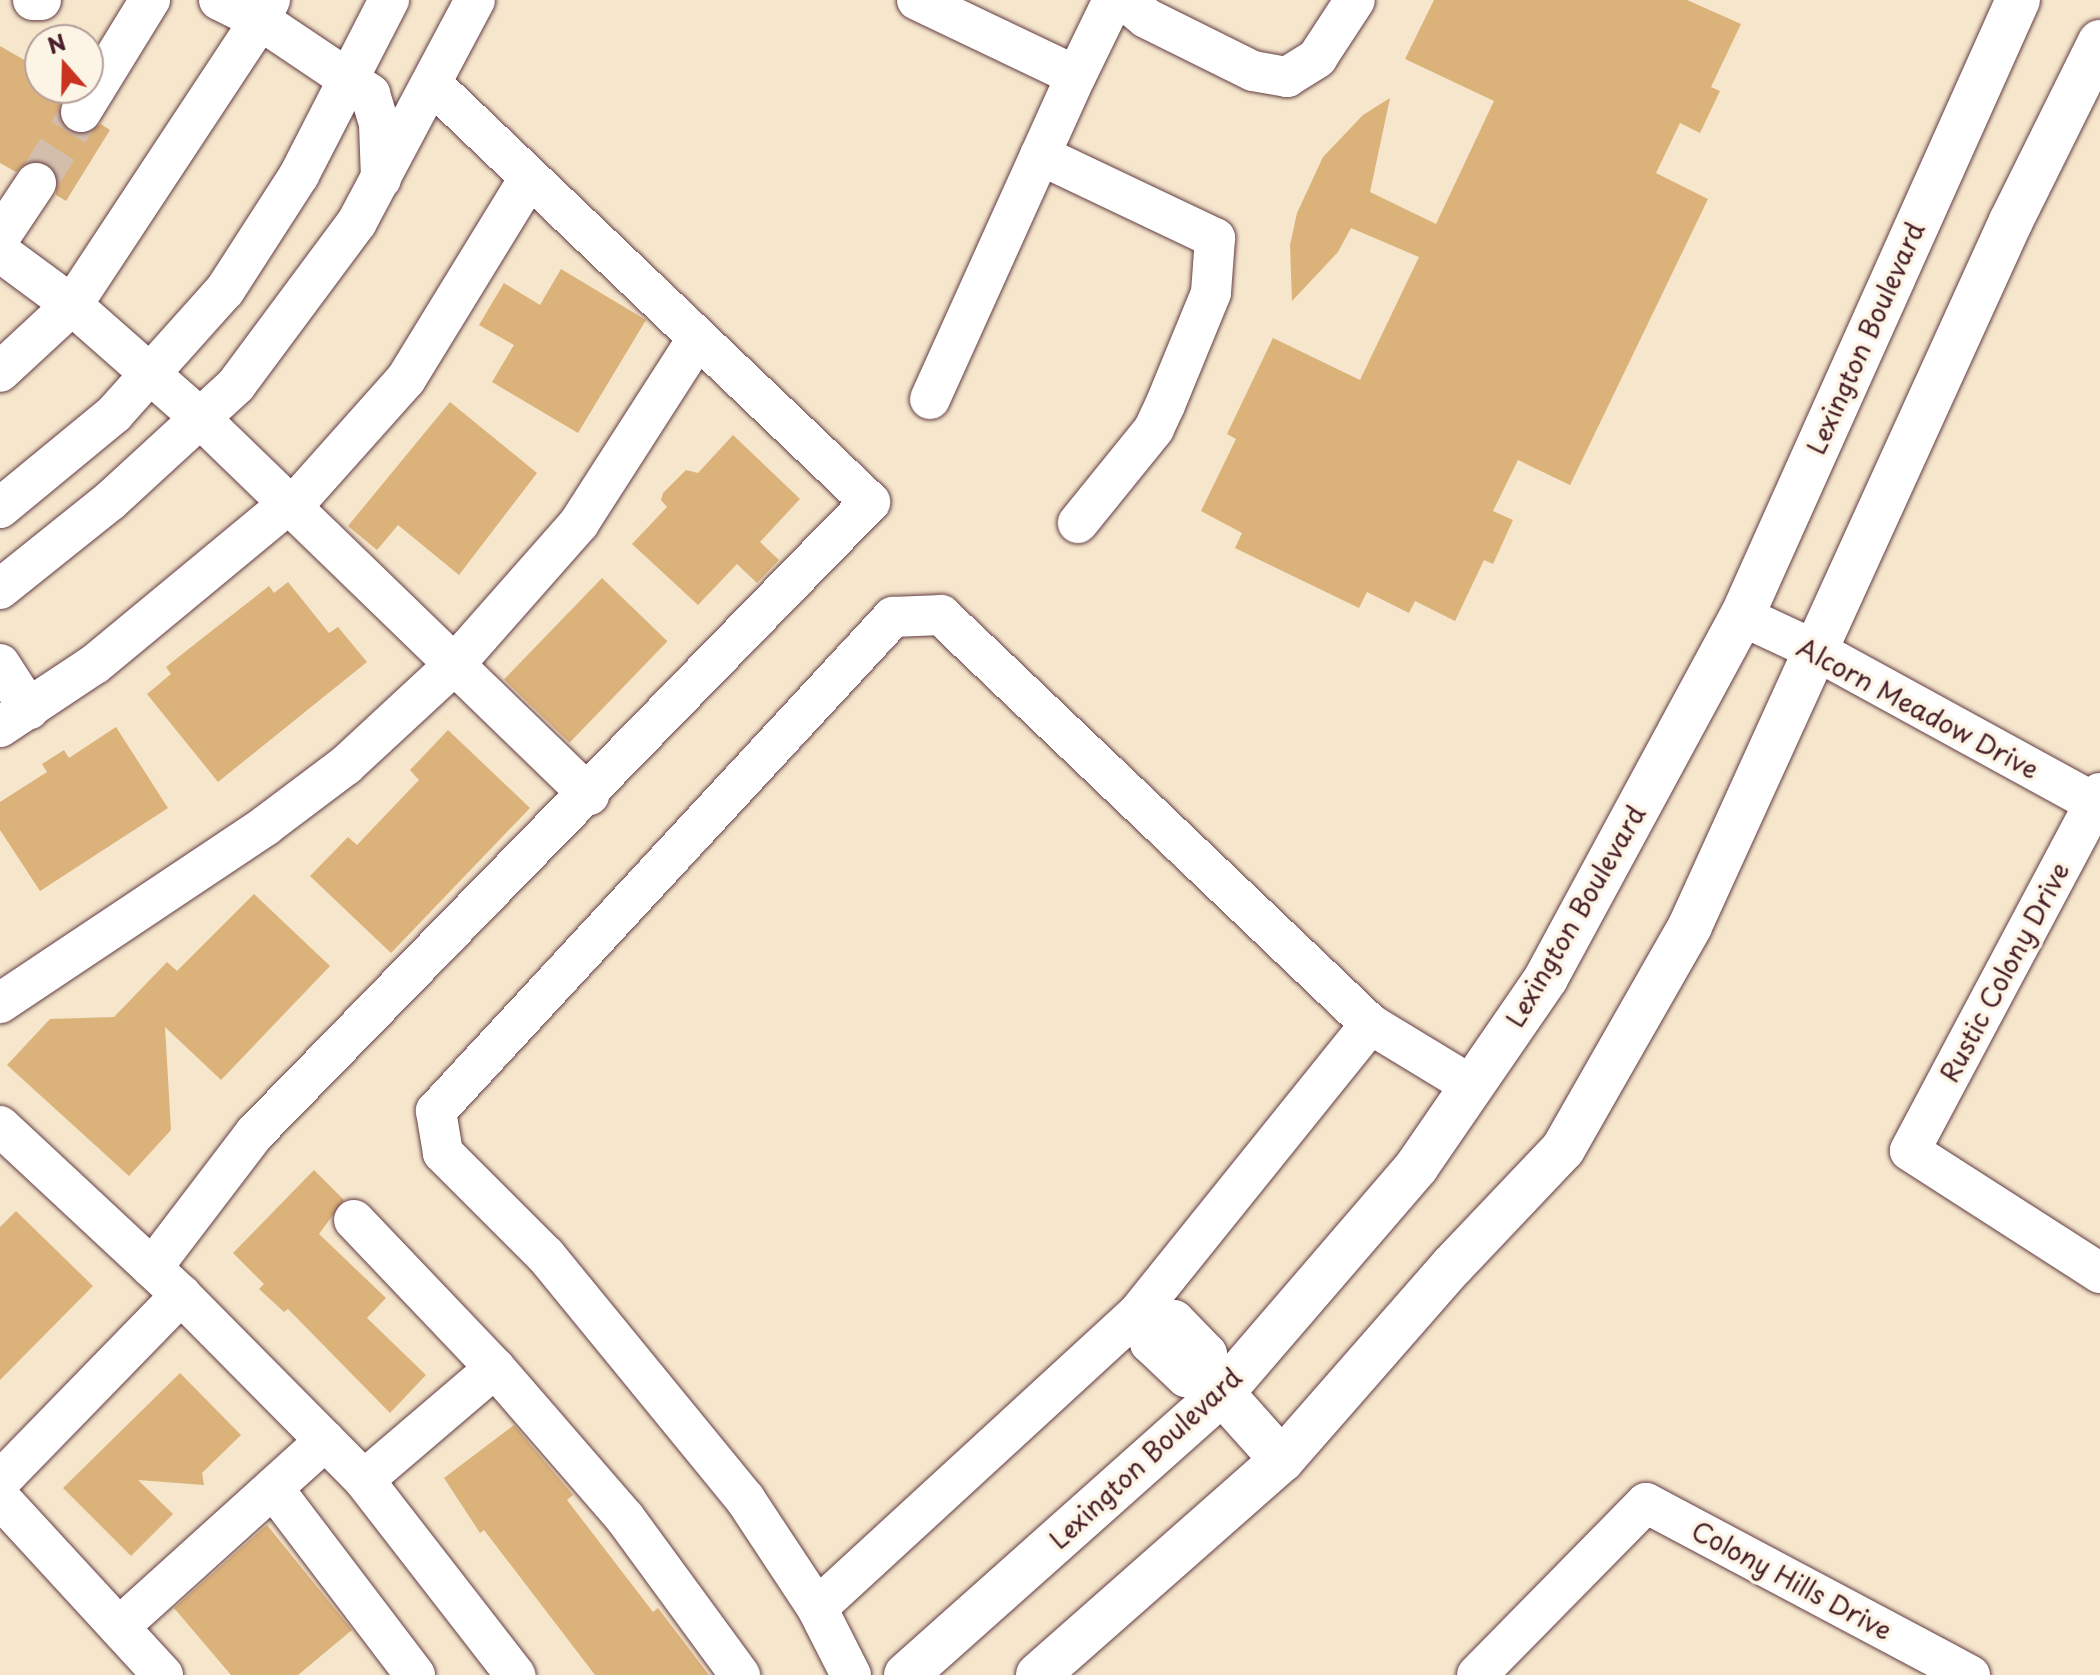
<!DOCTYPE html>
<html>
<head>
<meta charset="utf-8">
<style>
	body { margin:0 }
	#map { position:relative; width:2100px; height:1675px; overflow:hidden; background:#f5e6cc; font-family:"Playpen Sans",sans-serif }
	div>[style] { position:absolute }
	.building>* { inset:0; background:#dcb27b; transform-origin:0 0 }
	.minor-tunnel>* { height:40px; margin-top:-20px; transform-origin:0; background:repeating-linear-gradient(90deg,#d3beac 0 40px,transparent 0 60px) }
	.roads { filter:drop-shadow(0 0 2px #643d43) drop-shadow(0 0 2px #643d43) }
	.minor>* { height:40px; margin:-20px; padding:0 20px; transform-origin:20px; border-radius:20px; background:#fff }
	.major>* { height:44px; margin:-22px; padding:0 22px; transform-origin:22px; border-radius:22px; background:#fff }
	span { translate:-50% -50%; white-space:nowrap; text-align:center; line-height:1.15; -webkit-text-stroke:7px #fcf5e5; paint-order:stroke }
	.street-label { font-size:26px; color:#4a1f2b }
	.north { position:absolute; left:24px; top:24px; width:80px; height:80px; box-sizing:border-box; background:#fcf5e5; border:2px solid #b59f9b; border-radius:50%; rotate:340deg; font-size:22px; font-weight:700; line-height:32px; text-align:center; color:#4a1f2b }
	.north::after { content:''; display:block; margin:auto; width:28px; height:36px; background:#c8321e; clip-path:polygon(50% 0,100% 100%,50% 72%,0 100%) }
</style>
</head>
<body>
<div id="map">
	<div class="building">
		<div style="clip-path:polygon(1434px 0,1687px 0,1741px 24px,1711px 87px,1720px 91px,1700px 133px,1680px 123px,1656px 173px,1708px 199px,1570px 485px,1518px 460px,1493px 511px,1513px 520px,1493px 564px,1484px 560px,1455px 621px,1415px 601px,1409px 613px,1367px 592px,1359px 608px,1235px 548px,1242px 533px,1201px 511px,1236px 439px,1227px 434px,1273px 338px,1360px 380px,1419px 257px,1351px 228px,1338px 252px,1292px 301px,1290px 245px,1297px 213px,1323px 157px,1363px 115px,1390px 98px,1370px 192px,1436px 224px,1494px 101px,1405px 59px)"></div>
		<div style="clip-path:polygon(0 46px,40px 69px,40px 88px,62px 99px,58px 112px,68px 131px,81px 135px,101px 124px,110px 130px,66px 201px,56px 195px,57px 174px,48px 164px,27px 162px,16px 172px,0 163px)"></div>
		<div style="clip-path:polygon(561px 269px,646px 320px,578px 433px,492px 382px,514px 345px,479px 325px,504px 283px,540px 305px)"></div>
		<div style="clip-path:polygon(450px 402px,537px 473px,459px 575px,398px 525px,377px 550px,348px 526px)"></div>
		<div style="clip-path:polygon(733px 435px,800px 499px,760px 542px,779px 560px,757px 583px,737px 564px,698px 605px,632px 544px,667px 507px,661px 500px,663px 493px,686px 470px,698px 473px)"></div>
		<div style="left:602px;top:578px;width:91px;height:141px;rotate:44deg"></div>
		<div style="clip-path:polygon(288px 582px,329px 633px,338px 627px,367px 662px,218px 782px,147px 694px,171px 674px,166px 667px,200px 640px,269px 586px,274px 593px)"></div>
		<div style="clip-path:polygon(116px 727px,168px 808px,40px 891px,0 830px,0 802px,47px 772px,42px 764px,64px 750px,69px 758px)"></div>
		<div style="clip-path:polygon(448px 730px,530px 808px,391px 953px,310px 876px,348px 837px,357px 845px,419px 780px,410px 770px)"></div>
		<div style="clip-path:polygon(254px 894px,330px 966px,221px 1080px,165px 1027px,171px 1130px,129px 1176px,7px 1065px,50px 1019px,114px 1017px,167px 962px,177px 971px)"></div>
		<div style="clip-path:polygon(314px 1170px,344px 1200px,319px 1234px,386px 1298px,367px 1318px,426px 1375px,390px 1413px,288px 1309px,284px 1312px,259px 1289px,264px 1284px,233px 1253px)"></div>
		<div style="clip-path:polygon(16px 1211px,93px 1286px,0 1380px,0 1227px)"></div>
		<div style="clip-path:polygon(180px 1373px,241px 1435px,202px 1473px,204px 1485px,138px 1480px,173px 1514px,131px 1556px,63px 1488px)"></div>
		<div style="clip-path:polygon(514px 1425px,573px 1495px,567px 1500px,653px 1612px,658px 1608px,709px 1675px,595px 1675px,484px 1530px,480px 1533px,444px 1478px)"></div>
		<div style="clip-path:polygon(267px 1525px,352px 1630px,298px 1675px,231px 1675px,174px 1608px)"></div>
	</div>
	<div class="minor-tunnel">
		<div style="left:36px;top:183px;width:84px;rotate:-57.6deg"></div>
	</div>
	<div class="roads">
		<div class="minor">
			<div style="left:33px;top:0;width:8px"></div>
			<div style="left:219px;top:0;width:46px;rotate:26deg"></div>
			<div style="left:260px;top:20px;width:341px;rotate:123.4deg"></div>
			<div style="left:72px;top:305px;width:171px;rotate:41.4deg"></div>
			<div style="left:200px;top:418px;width:542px;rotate:44.1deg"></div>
			<div style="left:270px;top:0;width:22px;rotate:117deg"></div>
			<div style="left:260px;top:20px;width:133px;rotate:33.9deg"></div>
			<div style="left:370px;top:94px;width:31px;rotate:73deg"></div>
			<div style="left:379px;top:124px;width:55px;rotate:87.9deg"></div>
			<div style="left:917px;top:0;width:176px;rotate:25.5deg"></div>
			<div style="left:1076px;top:76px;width:85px;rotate:-64deg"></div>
			<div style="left:1124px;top:0;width:28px;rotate:39deg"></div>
			<div style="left:1146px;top:18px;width:119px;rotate:26.4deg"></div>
			<div style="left:1253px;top:71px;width:35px;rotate:10deg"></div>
			<div style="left:1287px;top:77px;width:36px;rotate:-32deg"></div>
			<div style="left:1317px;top:58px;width:69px;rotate:-56.8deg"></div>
			<div style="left:81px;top:112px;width:132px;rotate:-58.4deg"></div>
			<div style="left:1040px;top:155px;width:194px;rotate:25.4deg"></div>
			<div style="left:1215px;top:238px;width:55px;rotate:94.2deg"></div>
			<div style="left:1211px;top:293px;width:121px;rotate:112.3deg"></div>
			<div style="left:1165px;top:405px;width:26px;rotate:115deg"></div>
			<div style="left:1154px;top:429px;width:121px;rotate:129deg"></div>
			<div style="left:0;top:237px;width:65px;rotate:-56.3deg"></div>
			<div style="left:0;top:252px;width:89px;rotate:36.4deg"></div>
			<div style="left:72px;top:305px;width:98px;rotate:137.1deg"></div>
			<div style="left:930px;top:399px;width:354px;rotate:-65.7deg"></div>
			<div style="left:0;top:508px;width:148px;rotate:-39.5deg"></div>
			<div style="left:114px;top:414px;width:166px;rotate:-48.2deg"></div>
			<div style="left:225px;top:290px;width:137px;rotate:-57.2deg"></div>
			<div style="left:299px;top:175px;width:197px;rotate:-62.8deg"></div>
			<div style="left:291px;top:508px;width:173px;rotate:-48.3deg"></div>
			<div style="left:406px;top:379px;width:236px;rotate:-58.5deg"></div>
			<div style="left:0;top:589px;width:141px;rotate:-38.7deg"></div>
			<div style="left:110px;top:501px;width:171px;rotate:-42.6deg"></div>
			<div style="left:236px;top:385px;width:203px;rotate:-53.4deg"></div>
			<div style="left:357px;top:222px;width:251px;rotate:-62deg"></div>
			<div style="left:1742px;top:616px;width:83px;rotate:25deg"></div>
			<div style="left:1817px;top:651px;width:315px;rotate:28.7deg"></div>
			<div style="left:0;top:664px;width:54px;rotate:57.2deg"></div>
			<div style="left:0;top:727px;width:114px;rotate:-33.6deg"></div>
			<div style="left:95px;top:664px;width:249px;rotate:-39.6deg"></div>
			<div style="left:2100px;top:793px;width:405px;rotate:118deg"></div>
			<div style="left:1910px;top:1151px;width:226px;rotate:32.7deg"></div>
			<div style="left:0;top:1003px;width:319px;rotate:-33.7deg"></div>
			<div style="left:265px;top:826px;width:101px;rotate:-37deg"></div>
			<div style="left:346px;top:765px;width:147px;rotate:-42.8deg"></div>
			<div style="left:454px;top:665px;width:189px;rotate:-48.6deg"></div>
			<div style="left:579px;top:523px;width:219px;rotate:-57.3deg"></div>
			<div style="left:0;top:1126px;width:248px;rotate:43deg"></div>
			<div style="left:181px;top:1295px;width:260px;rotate:45.3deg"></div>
			<div style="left:364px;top:1480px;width:247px;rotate:52.2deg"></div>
			<div style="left:354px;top:1220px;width:204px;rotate:46.4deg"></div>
			<div style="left:495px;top:1368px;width:172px;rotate:139.5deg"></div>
			<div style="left:152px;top:1268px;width:170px;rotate:-52.7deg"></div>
			<div style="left:255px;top:1133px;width:881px;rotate:-45.74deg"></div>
			<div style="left:870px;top:502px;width:604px;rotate:-136.34deg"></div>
			<div style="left:1138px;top:1313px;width:371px;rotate:-51.2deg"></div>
			<div style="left:495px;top:1368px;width:198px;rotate:49.1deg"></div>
			<div style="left:625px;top:1518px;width:195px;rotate:53.8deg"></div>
			<div style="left:1207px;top:1378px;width:24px;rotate:-90deg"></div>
			<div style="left:1207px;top:1354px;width:47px;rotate:-134.1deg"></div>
			<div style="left:1174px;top:1320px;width:29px;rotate:178deg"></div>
			<div style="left:1145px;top:1321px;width:23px;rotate:77deg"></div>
			<div style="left:1150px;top:1343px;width:50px;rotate:43.4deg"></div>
			<div style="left:1186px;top:1377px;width:21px;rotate:3deg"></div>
			<div style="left:1207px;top:1378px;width:21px;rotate:45deg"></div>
			<div style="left:0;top:1481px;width:260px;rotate:-45.8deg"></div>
			<div style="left:273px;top:1488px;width:235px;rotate:52.8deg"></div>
			<div style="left:0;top:1498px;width:241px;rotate:47.4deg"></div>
			<div style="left:817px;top:1608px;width:436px;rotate:-42.6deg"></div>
			<div style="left:1138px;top:1313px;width:11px;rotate:49deg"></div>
			<div style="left:119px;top:1627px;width:278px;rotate:-42.1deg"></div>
			<div style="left:851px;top:1675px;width:75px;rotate:-116.9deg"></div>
			<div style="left:817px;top:1608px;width:131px;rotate:-123.4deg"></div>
			<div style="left:745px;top:1499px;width:314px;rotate:-129.3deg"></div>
			<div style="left:546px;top:1256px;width:146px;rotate:-135deg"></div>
			<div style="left:443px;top:1153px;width:43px;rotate:-99.5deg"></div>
			<div style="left:436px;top:1111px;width:673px;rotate:-47.23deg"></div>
			<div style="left:893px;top:617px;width:48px;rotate:-2.4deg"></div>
			<div style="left:941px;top:615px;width:593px;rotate:43.63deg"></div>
			<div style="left:1370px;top:1024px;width:119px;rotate:31.3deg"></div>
			<div style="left:1477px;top:1675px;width:241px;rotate:-45.5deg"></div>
			<div style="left:1646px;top:1503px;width:367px;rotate:28deg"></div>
		</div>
		<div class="major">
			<div style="left:1222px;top:1393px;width:90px;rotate:48.2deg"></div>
			<div style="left:906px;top:1675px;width:424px;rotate:-41.7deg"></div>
			<div style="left:1222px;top:1393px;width:299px;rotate:-49.3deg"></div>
			<div style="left:1417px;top:1166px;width:228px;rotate:-55.5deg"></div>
			<div style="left:1546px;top:978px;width:412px;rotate:-61.6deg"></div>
			<div style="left:1742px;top:616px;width:675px;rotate:-65.87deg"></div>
			<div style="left:1038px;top:1675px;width:325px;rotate:-41.4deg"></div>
			<div style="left:1282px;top:1460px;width:258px;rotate:-48.8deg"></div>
			<div style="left:1452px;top:1266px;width:161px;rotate:-46.5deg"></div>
			<div style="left:1563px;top:1149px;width:257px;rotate:-60.3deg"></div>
			<div style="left:1690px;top:926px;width:775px;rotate:-65.52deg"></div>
			<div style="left:2011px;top:221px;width:200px;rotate:-63.6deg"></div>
		</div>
	</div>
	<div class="street-label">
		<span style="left:1865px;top:338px;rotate:-66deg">Lexington Boulevard</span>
		<span style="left:1918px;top:708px;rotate:28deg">Alcorn Meadow Drive</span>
		<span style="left:1575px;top:916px;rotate:-60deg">Lexington Boulevard</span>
		<span style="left:2004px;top:972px;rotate:-62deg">Rustic Colony Drive</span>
		<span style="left:1145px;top:1458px;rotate:-43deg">Lexington Boulevard</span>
		<span style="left:1792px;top:1580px;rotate:28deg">Colony Hills Drive</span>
	</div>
	<div class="north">N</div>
</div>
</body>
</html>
